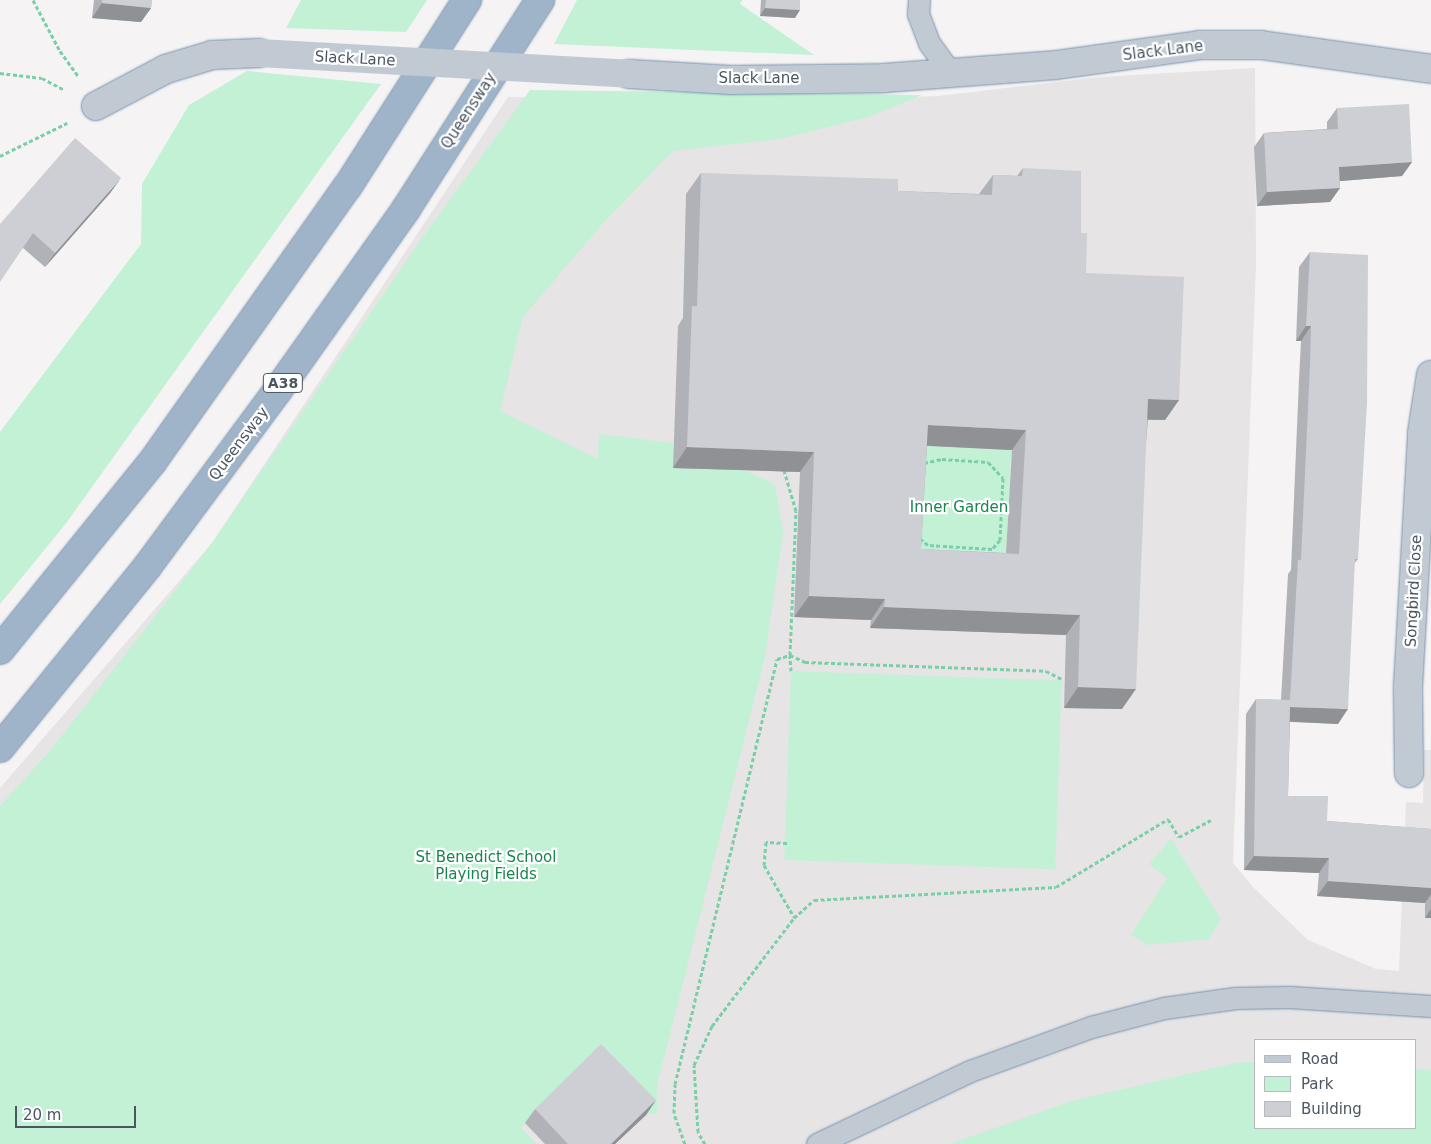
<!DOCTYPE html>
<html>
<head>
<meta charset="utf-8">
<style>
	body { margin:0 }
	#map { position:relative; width:1431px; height:1144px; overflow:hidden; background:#f5f3f3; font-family:"DejaVu Sans",sans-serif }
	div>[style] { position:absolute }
	.education>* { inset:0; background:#e6e4e5 }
	.green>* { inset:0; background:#c3f1d5; transform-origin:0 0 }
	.path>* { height:3px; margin-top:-1.5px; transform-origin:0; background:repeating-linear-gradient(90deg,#7ad0a6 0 4px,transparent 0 6.5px) }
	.roads { filter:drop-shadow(0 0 1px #7690ad) drop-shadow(0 0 1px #7690ad) }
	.service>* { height:21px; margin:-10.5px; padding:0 10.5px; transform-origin:10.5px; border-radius:10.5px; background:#c1cad2 }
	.minor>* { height:28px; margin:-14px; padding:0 14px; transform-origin:14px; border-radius:14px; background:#c1cad2 }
	.trunk>* { height:28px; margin:-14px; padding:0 14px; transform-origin:14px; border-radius:14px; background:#9fb4c9 }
	.minor-bridge>* { height:28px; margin:-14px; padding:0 14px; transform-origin:14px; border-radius:14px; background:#c1cad2 }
	.wall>* { inset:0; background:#b0b2b7 }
	.shaded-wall>* { inset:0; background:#909195 }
	.building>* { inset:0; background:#cdcfd5 }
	span { translate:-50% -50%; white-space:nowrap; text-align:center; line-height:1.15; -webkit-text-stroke:4.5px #fff; paint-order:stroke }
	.shield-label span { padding:1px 4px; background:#fff; border:1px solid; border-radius:4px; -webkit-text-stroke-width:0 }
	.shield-label { font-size:14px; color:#4a5661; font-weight:700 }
	.street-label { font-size:15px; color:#4a5661 }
	.park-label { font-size:15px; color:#17864f }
	.legend { position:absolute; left:1254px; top:1039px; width:162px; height:90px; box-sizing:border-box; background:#fff; border:1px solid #b7bbc0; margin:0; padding:6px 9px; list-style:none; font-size:15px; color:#4a5661 }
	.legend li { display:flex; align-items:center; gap:10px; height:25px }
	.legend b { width:25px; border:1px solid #b7bbc0 }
	.scale { position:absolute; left:15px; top:1106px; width:121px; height:22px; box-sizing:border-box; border:2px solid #4a5661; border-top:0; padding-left:6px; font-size:15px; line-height:18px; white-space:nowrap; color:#4a5661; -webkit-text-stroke:4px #fff; paint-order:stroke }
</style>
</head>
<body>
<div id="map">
	<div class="education">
		<div style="clip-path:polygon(evenodd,1255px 68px,1256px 265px,1233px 863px,1253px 887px,1308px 940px,1376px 969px,1399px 971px,1406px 802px,1423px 803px,1424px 750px,1431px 750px,1431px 1144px,0 1144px,0 788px,212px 543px,508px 97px,749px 103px,938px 96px,1100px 77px,1255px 68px,1255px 1040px,1415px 1040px,1415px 1128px,1255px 1128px,1255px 1040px)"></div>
	</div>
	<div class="green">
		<div style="clip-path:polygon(301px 0,427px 0,406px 32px,286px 28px)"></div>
		<div style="clip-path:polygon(577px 0,742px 0,740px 4px,814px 55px,554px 44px)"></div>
		<div style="clip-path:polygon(247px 71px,381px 84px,64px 526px,0 604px,0 432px,141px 244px,142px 184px,189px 105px)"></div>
		<div style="clip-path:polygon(530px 90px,922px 95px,869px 117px,779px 139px,673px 151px,604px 222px,523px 317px,500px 411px,598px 459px,599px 434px,673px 443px,673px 468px,744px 470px,775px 485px,783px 532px,765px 657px,657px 1086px,657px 1113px,646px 1115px,591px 1059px,521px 1128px,537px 1144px,0 1144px,0 806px,50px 751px,212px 543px,425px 234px)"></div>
		<div style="clip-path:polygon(1014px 398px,1005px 574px,892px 568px,905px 445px)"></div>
		<div style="left:791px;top:671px;width:271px;height:189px;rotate:2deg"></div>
		<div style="clip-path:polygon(1171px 839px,1221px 919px,1209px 939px,1148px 945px,1131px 935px,1167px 878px,1149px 864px)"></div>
		<div style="clip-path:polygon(1255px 1062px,1255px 1128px,1415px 1128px,1415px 1069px,1431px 1070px,1431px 1144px,949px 1144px,1072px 1101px,1235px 1063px)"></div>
	</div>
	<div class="path">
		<div style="left:33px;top:0;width:58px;rotate:62.1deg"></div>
		<div style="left:60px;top:51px;width:31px;rotate:54deg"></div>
		<div style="left:0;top:73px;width:42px;rotate:6.8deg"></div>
		<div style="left:42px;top:78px;width:26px;rotate:28deg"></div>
		<div style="left:0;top:156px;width:75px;rotate:-26.2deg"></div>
		<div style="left:942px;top:459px;width:46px;rotate:3.7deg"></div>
		<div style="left:988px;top:462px;width:22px;rotate:47deg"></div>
		<div style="left:1003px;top:478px;width:62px;rotate:92.8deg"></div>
		<div style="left:1000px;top:540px;width:12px;rotate:132deg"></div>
		<div style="left:992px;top:549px;width:64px;rotate:-176.4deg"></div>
		<div style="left:928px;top:545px;width:13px;rotate:-141deg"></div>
		<div style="left:918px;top:537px;width:74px;rotate:-85.4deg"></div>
		<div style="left:924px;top:463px;width:18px;rotate:-13deg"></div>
		<div style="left:791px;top:671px;width:16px;rotate:-94deg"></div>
		<div style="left:790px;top:655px;width:17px;rotate:25deg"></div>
		<div style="left:805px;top:662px;width:241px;rotate:2.1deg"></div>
		<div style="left:1046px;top:671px;width:18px;rotate:27deg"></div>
		<div style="left:787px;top:843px;width:21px;rotate:-177deg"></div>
		<div style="left:766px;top:842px;width:23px;rotate:95deg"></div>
		<div style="left:764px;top:865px;width:60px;rotate:60deg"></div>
		<div style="left:685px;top:1144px;width:33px;rotate:-110deg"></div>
		<div style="left:674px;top:1113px;width:29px;rotate:-88deg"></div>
		<div style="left:675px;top:1084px;width:437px;rotate:-76.5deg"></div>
		<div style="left:777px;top:659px;width:14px;rotate:-17deg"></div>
		<div style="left:790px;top:655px;width:144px;rotate:-87.6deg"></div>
		<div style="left:796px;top:511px;width:43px;rotate:-106.3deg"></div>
		<div style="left:705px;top:1144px;width:14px;rotate:-120deg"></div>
		<div style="left:698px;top:1132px;width:67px;rotate:-93.4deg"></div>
		<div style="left:694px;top:1065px;width:43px;rotate:-65.2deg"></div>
		<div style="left:712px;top:1026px;width:136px;rotate:-52.8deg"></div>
		<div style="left:794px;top:918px;width:27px;rotate:-42deg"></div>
		<div style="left:814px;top:900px;width:242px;rotate:-3.1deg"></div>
		<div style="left:1056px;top:887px;width:131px;rotate:-31.3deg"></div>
		<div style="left:1168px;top:819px;width:21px;rotate:59deg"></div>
		<div style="left:1179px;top:837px;width:36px;rotate:-28deg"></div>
	</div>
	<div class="roads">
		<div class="service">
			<div style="left:919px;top:0;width:14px;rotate:94deg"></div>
			<div style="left:918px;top:14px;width:31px;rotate:69deg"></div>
			<div style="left:929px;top:43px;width:37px;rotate:54deg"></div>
			<div style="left:817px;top:1144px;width:170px;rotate:-25.5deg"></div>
			<div style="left:970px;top:1071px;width:129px;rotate:-20deg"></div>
			<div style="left:1091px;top:1027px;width:75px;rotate:-14.6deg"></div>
			<div style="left:1164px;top:1008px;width:72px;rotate:-8deg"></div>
			<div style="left:1235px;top:998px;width:54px;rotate:-1.1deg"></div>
			<div style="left:1289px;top:997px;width:142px;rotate:3.6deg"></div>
		</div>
		<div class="minor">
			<div style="left:629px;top:74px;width:102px;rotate:3.4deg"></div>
			<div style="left:731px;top:80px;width:153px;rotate:-0.7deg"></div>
			<div style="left:884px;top:78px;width:172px;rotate:-4.3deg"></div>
			<div style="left:1056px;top:65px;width:145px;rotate:-7.9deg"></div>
			<div style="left:1200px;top:45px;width:61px"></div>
			<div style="left:1261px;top:45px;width:172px;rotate:8deg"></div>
			<div style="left:96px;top:106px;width:79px;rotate:-27.9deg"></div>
			<div style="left:166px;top:69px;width:48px;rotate:-16.9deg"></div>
			<div style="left:212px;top:55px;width:47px;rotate:-2.4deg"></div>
			<div style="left:1409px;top:773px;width:86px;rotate:-90.7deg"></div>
			<div style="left:1408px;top:687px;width:254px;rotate:-86.8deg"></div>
			<div style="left:1422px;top:433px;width:59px;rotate:-81.2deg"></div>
		</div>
		<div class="trunk">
			<div style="left:0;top:650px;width:243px;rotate:-51deg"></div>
			<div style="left:153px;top:461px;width:337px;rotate:-54.7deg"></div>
			<div style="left:348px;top:186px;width:221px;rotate:-57.4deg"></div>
			<div style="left:0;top:748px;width:233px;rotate:-50.9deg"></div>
			<div style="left:147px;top:567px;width:220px;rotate:-53.5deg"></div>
			<div style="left:278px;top:390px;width:222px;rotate:-54.7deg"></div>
			<div style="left:406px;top:209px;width:248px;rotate:-57.3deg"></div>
		</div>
	</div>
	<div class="minor-bridge">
		<div style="left:259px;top:53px;width:371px;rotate:3.2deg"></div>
	</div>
	<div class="wall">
		<div style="clip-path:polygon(94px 0,152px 0,151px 8px,141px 22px,92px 18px)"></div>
		<div style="clip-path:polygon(761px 0,800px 0,795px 18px,760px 16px)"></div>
		<div style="clip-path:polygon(1337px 108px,1412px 162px,1402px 176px,1340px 181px,1340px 188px,1330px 202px,1257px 206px,1254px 147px,1264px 133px,1327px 129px,1327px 122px)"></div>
		<div style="clip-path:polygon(evenodd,1023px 168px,1081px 233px,1086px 273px,1179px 400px,1165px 420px,1148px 420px,1122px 709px,1064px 708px,1066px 635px,870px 628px,871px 620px,794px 617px,800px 472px,673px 468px,678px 326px,683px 318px,686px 194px,701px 173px,898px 191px,979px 194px,993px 175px,1017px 176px,1023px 168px,927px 446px,1012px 450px,1006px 553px,921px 549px,927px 446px)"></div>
		<div style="clip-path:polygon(111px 192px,45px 267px,23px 248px,0 224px)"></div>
		<div style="clip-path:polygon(1310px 252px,1358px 559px,1354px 564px,1338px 724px,1290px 722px,1288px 796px,1327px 821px,1431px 829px,1431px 918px,1425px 918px,1425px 903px,1317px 896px,1319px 873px,1244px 870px,1246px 714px,1256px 699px,1281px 700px,1288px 574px,1291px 570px,1299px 379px,1301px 341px,1296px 341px,1299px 267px)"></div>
		<div style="clip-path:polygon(656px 1100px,646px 1115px,615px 1144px,545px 1144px,525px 1123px,535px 1109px)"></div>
	</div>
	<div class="shaded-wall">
		<div style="clip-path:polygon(102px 3px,151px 8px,141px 22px,92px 18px)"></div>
		<div style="clip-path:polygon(765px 8px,800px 10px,795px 18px,760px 16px)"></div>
		<div style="clip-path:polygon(1412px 162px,1402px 176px,1329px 182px,1339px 167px)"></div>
		<div style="clip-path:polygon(121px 178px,111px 192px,45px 267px,55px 253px)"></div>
		<div style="clip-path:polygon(1340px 188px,1330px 202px,1257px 206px,1267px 192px)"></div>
		<div style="clip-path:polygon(1306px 326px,1311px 326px,1301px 341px,1296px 341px)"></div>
		<div style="clip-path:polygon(1148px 399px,1179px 400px,1165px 420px,1134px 419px)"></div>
		<div style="clip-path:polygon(928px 425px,1026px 430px,1012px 450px,914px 445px)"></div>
		<div style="clip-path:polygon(687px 447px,814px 452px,800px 472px,673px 468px)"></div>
		<div style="clip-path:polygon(809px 596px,885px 599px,871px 620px,794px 617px)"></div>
		<div style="clip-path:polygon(884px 607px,1080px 615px,1066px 635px,870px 628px)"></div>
		<div style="clip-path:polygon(1078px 687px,1136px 689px,1122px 709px,1064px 708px)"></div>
		<div style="clip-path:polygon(1290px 707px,1348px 709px,1338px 724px,1280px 721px)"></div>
		<div style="clip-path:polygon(1254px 856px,1329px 858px,1319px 873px,1244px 870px)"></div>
		<div style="clip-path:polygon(1328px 881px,1431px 888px,1431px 894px,1425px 903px,1317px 896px)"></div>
		<div style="clip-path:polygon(1431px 909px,1431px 918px,1425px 918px)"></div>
		<div style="clip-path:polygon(656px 1100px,646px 1115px,615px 1144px,611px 1144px)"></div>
	</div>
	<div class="building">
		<div style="clip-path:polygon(102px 0,152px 0,151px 8px,102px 3px)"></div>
		<div style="clip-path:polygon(766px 0,800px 0,800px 10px,765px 8px)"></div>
		<div style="clip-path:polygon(1409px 104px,1412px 162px,1339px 167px,1340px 188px,1267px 192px,1264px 133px,1338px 129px,1337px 108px)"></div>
		<div style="clip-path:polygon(75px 138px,121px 178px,55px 253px,33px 233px,0 282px,0 224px)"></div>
		<div style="clip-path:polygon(evenodd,1023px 168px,1081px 171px,1081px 233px,1087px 233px,1086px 273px,1184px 277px,1179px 400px,1148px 399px,1136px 689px,1078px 687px,1080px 615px,884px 607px,885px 599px,809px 596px,814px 452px,687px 447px,692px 306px,697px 306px,701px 173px,898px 179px,898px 191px,992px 195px,993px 175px,1022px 176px,1023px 168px,928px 425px,1026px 430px,1019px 554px,921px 549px,928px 425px)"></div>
		<div style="clip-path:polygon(1310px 252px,1368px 255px,1367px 403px,1358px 559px,1355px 559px,1348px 709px,1290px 707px,1288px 796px,1328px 796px,1327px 821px,1431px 829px,1431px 888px,1328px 881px,1329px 858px,1254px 856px,1256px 699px,1290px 700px,1298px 560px,1301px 560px,1310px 364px,1311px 326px,1306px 326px)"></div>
		<div style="clip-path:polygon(601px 1044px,656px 1100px,611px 1144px,568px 1144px,535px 1109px)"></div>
	</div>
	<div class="shield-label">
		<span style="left:283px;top:383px">A38</span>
	</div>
	<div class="street-label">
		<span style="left:1163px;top:51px;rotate:-7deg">Slack Lane</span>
		<span style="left:355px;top:59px;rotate:3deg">Slack Lane</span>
		<span style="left:759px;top:79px">Slack Lane</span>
		<span style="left:469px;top:111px;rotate:-57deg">Queensway</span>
		<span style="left:239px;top:444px;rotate:-53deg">Queensway</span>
		<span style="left:1414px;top:591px;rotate:-87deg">Songbird Close</span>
	</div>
	<div class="park-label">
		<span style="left:959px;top:508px">Inner Garden</span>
		<span style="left:486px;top:866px">St Benedict School<br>Playing Fields</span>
	</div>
	<ul class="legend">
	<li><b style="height:6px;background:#c1cad2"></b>Road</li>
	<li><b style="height:14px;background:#c3f1d5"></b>Park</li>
	<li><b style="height:14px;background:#cdcfd5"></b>Building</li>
	</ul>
	<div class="scale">20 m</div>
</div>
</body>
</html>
